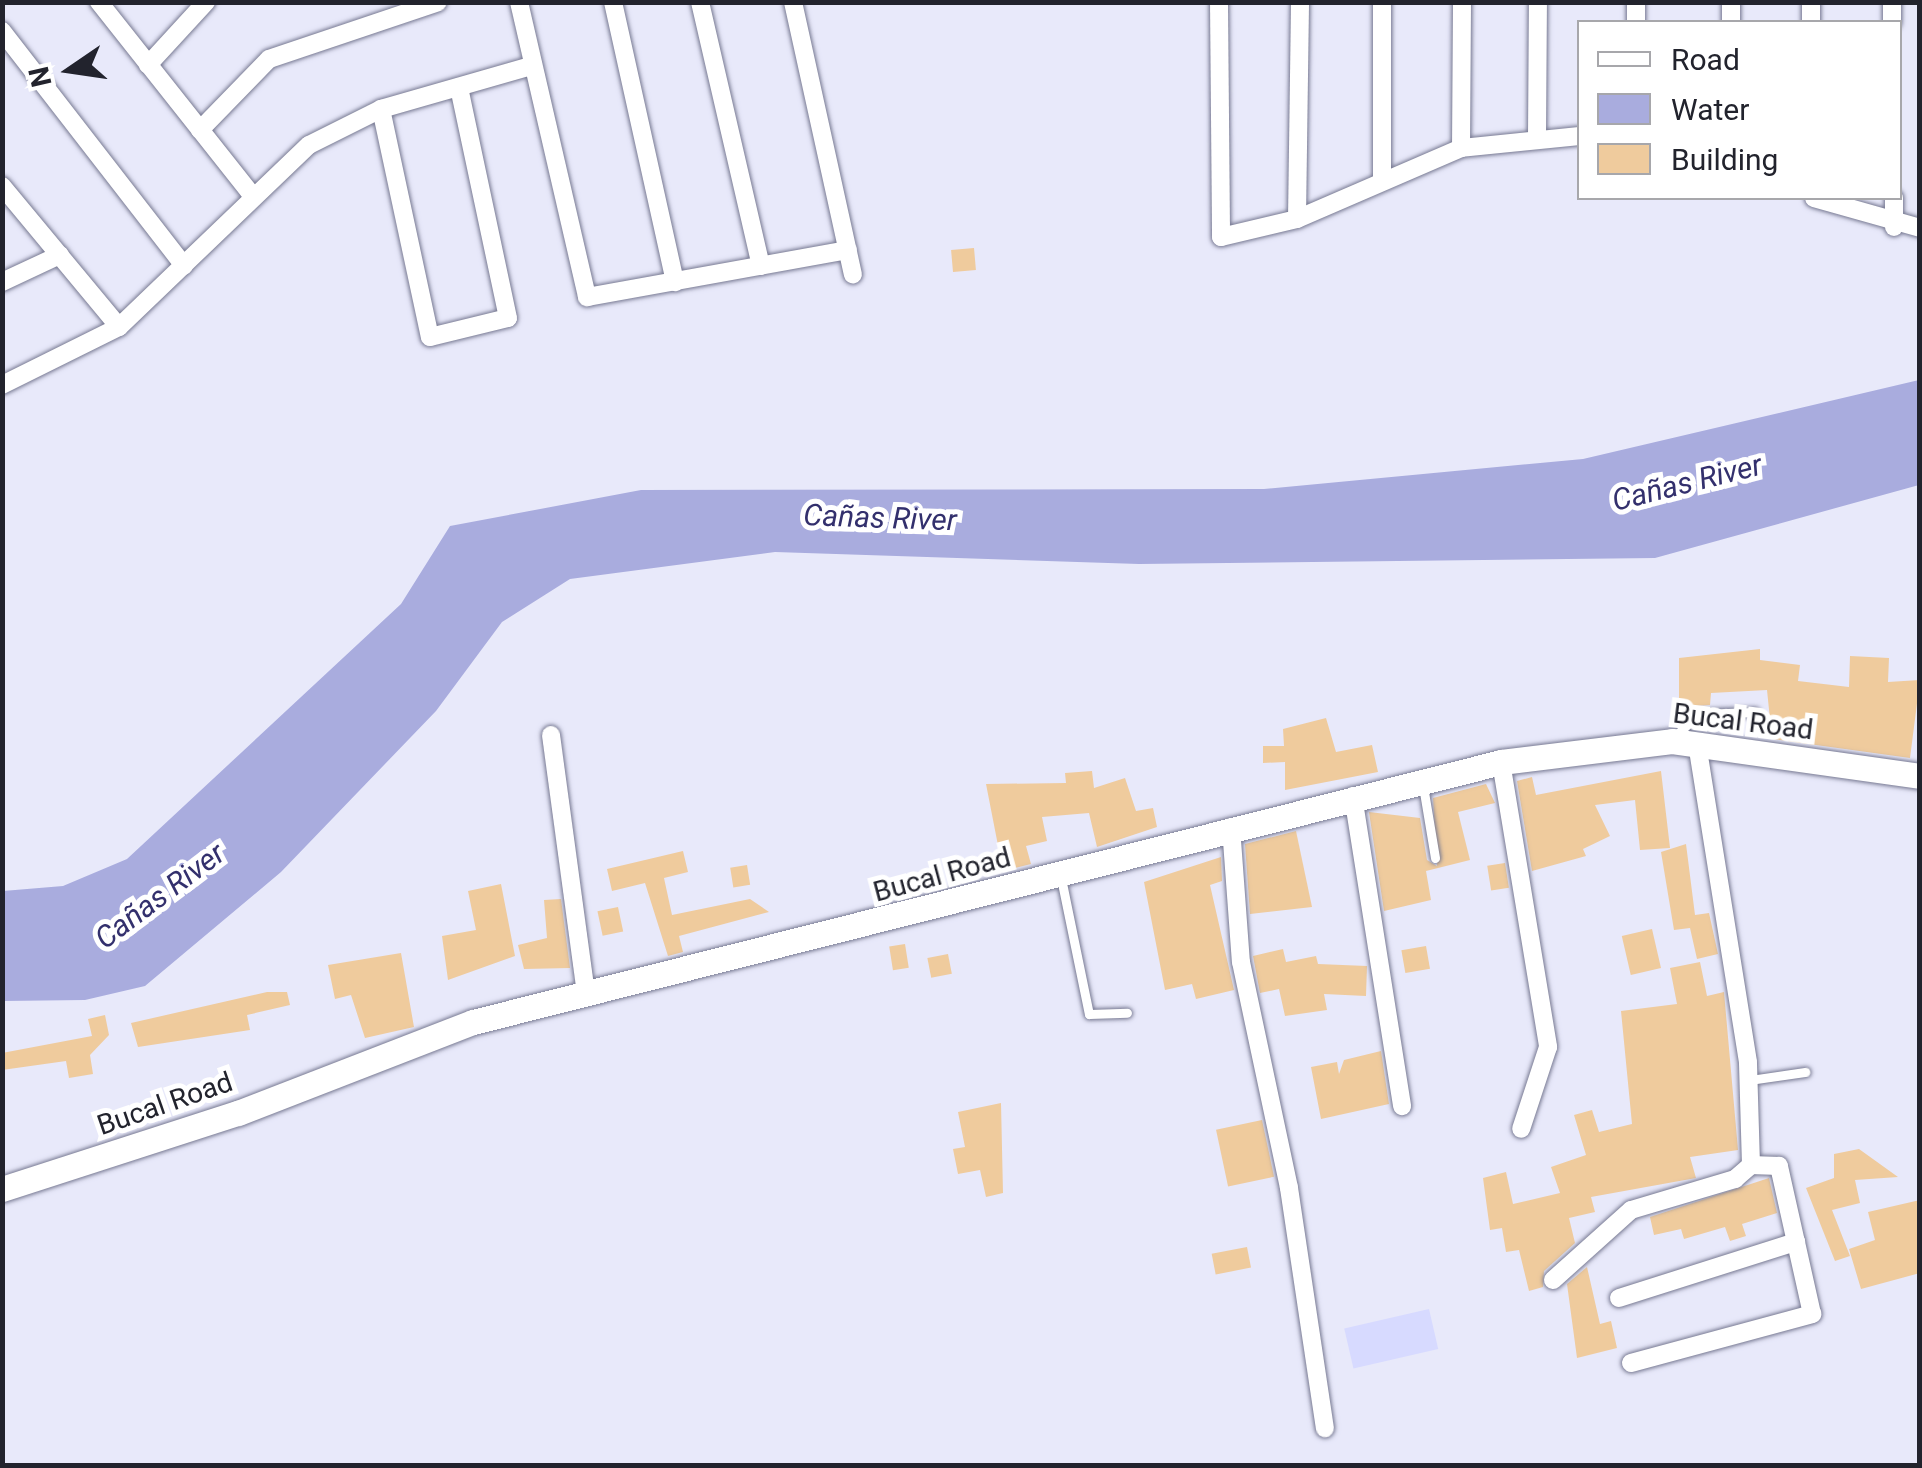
<!DOCTYPE html>
<html>
<head>
<meta charset="utf-8">
<style>
	body { margin:0 }
	#map { position:relative; width:1922px; height:1468px; overflow:hidden; background:#e8e9fa; font-family:Roboto,sans-serif }
	div>[style] { position:absolute }
	.green>* { inset:0; background:#d7daff; transform-origin:0 0 }
	.water>* { inset:0; background:#a9acde }
	.building>* { inset:0; background:#efcb9d; transform-origin:0 0 }
	.roads { filter:drop-shadow(0 0 2px #777992) drop-shadow(0 0 2px #777992) }
	.lane>* { height:9px; margin:-4.5px; padding:0 4.5px; transform-origin:4.5px; border-radius:4.5px; background:#fff }
	.street>* { height:18px; margin:-9px; padding:0 9px; transform-origin:9px; border-radius:9px; background:#fff }
	.secondary>* { height:25px; margin:-12.5px; padding:0 12.5px; transform-origin:12.5px; border-radius:12.5px; background:#fff }
	span { translate:-50% -50%; white-space:nowrap; text-align:center; line-height:1.15; -webkit-text-stroke:10px #fff; paint-order:stroke }
	.street-label { font-size:28px; color:#22232d }
	.water-label { font-size:30px; color:#33306d; font-style:italic }
	.frame { position:absolute; inset:0; border:5px solid #22232d; pointer-events:none }
	.legend { position:absolute; left:1577px; top:20px; width:325px; height:180px; box-sizing:border-box; background:#fff; border:2px solid #a7a7ab; margin:0; padding:12px 18px; list-style:none; font-size:30px; color:#22232d }
	.legend li { display:flex; align-items:center; gap:20px; height:50px }
	.legend b { width:50px; border:2px solid #a7a7ab }
	.north { position:absolute; left:20px; top:20px; width:100px; height:100px; -webkit-text-stroke:8px #fff; paint-order:stroke; rotate:257deg; font-size:28px; font-weight:700; line-height:40px; text-align:center; color:#22232d }
	.north::after { content:''; display:block; margin:auto; width:35px; height:45px; background:#22232d; clip-path:polygon(50% 0,100% 100%,50% 72%,0 100%) }
</style>
</head>
<body>
<div id="map">
	<div class="green">
		<div style="left:1429px;top:1309px;width:41px;height:87px;rotate:77deg"></div>
	</div>
	<div class="water">
		<div style="clip-path:polygon(1919px 380px,1919px 485px,1655px 558px,1139px 564px,775px 552px,570px 579px,502px 622px,436px 711px,281px 872px,145px 986px,85px 1000px,3px 1001px,3px 891px,63px 886px,127px 859px,401px 604px,450px 526px,641px 490px,1264px 489px,1583px 459px)"></div>
	</div>
	<div class="building">
		<div style="left:974px;top:248px;width:22px;height:23px;rotate:85deg"></div>
		<div style="clip-path:polygon(1760px 649px,1760px 660px,1800px 665px,1798px 681px,1849px 687px,1850px 656px,1889px 658px,1888px 682px,1920px 680px,1910px 758px,1772px 739px,1767px 690px,1711px 693px,1710px 705px,1679px 707px,1679px 658px)"></div>
		<div style="clip-path:polygon(1326px 718px,1336px 752px,1372px 745px,1378px 772px,1285px 790px,1285px 762px,1263px 763px,1263px 746px,1284px 746px,1283px 729px)"></div>
		<div style="clip-path:polygon(1092px 771px,1094px 788px,1125px 778px,1136px 811px,1153px 808px,1157px 827px,1097px 847px,1089px 813px,1042px 817px,1047px 841px,1026px 846px,1031px 864px,1003px 871px,986px 784px,1066px 783px,1065px 773px)"></div>
		<div style="clip-path:polygon(1661px 771px,1670px 848px,1640px 850px,1635px 800px,1595px 805px,1610px 836px,1583px 849px,1586px 856px,1532px 871px,1517px 781px,1532px 777px,1536px 795px)"></div>
		<div style="clip-path:polygon(1486px 784px,1495px 803px,1458px 812px,1470px 860px,1426px 871px,1431px 900px,1384px 911px,1369px 812px,1420px 818px,1427px 860px,1437px 866px,1433px 798px)"></div>
		<div style="clip-path:polygon(1296px 831px,1312px 907px,1250px 914px,1245px 844px)"></div>
		<div style="clip-path:polygon(1686px 844px,1695px 915px,1709px 913px,1718px 954px,1697px 959px,1690px 928px,1674px 930px,1661px 852px)"></div>
		<div style="clip-path:polygon(683px 851px,688px 872px,664px 878px,672px 915px,750px 899px,769px 912px,679px 936px,683px 952px,668px 956px,645px 883px,612px 891px,607px 869px)"></div>
		<div style="clip-path:polygon(1221px 857px,1222px 881px,1210px 885px,1234px 990px,1196px 999px,1192px 984px,1165px 990px,1144px 882px)"></div>
		<div style="left:1505px;top:863px;width:25px;height:18px;rotate:81deg"></div>
		<div style="left:747px;top:865px;width:20px;height:17px;rotate:81deg"></div>
		<div style="clip-path:polygon(501px 884px,515px 956px,448px 980px,442px 936px,476px 930px,468px 891px)"></div>
		<div style="clip-path:polygon(561px 899px,570px 968px,524px 969px,518px 945px,547px 938px,544px 900px)"></div>
		<div style="left:618px;top:907px;width:25px;height:21px;rotate:78deg"></div>
		<div style="left:1652px;top:929px;width:40px;height:31px;rotate:77deg"></div>
		<div style="left:905px;top:944px;width:24px;height:16px;rotate:81deg"></div>
		<div style="left:1426px;top:946px;width:23px;height:25px;rotate:80deg"></div>
		<div style="clip-path:polygon(1283px 949px,1286px 962px,1316px 956px,1318px 964px,1367px 966px,1366px 996px,1324px 994px,1327px 1010px,1285px 1016px,1279px 989px,1260px 993px,1253px 956px)"></div>
		<div style="clip-path:polygon(401px 953px,414px 1027px,365px 1038px,351px 995px,335px 999px,328px 965px)"></div>
		<div style="left:948px;top:954px;width:20px;height:21px;rotate:79deg"></div>
		<div style="clip-path:polygon(1700px 962px,1707px 996px,1724px 992px,1738px 1150px,1690px 1157px,1696px 1178px,1591px 1197px,1595px 1212px,1569px 1218px,1575px 1243px,1544px 1271px,1543px 1287px,1529px 1291px,1519px 1250px,1506px 1252px,1502px 1228px,1490px 1230px,1483px 1178px,1506px 1172px,1513px 1204px,1560px 1193px,1551px 1167px,1586px 1155px,1574px 1115px,1592px 1110px,1599px 1132px,1632px 1124px,1621px 1011px,1677px 1004px,1670px 968px)"></div>
		<div style="clip-path:polygon(267px 992px,287px 992px,290px 1005px,247px 1015px,250px 1030px,138px 1047px,131px 1023px)"></div>
		<div style="clip-path:polygon(105px 1015px,109px 1035px,90px 1055px,93px 1074px,69px 1078px,66px 1061px,2px 1070px,2px 1053px,92px 1036px,88px 1019px)"></div>
		<div style="clip-path:polygon(1381px 1051px,1389px 1104px,1321px 1119px,1311px 1067px,1337px 1062px,1339px 1074px,1344px 1060px)"></div>
		<div style="clip-path:polygon(1001px 1103px,1003px 1193px,986px 1197px,980px 1170px,958px 1174px,953px 1149px,965px 1147px,958px 1112px)"></div>
		<div style="left:1262px;top:1120px;width:58px;height:47px;rotate:78deg"></div>
		<div style="clip-path:polygon(1859px 1149px,1898px 1177px,1855px 1180px,1860px 1203px,1832px 1210px,1850px 1256px,1835px 1261px,1806px 1188px,1834px 1178px,1834px 1154px)"></div>
		<div style="clip-path:polygon(1769px 1178px,1777px 1213px,1742px 1224px,1746px 1236px,1730px 1241px,1725px 1227px,1684px 1239px,1681px 1229px,1654px 1235px,1650px 1217px)"></div>
		<div style="clip-path:polygon(1920px 1200px,1920px 1273px,1861px 1289px,1849px 1249px,1875px 1240px,1868px 1212px)"></div>
		<div style="left:1247px;top:1247px;width:21px;height:36px;rotate:79deg"></div>
		<div style="clip-path:polygon(1587px 1267px,1600px 1324px,1611px 1321px,1617px 1348px,1577px 1358px,1567px 1284px)"></div>
	</div>
	<div class="roads">
		<div class="lane">
			<div style="left:1674px;top:737px;width:34px;rotate:-43deg"></div>
			<div style="left:1699px;top:714px;width:56px;rotate:-2deg"></div>
			<div style="left:1423px;top:786px;width:73px;rotate:80.5deg"></div>
			<div style="left:1061px;top:878px;width:139px;rotate:78.4deg"></div>
			<div style="left:1089px;top:1014px;width:38px;rotate:-2deg"></div>
			<div style="left:1750px;top:1080px;width:56px;rotate:-8.3deg"></div>
		</div>
		<div class="street">
			<div style="left:99px;top:2px;width:246px;rotate:51.6deg"></div>
			<div style="left:519px;top:2px;width:303px;rotate:77deg"></div>
			<div style="left:587px;top:297px;width:265px;rotate:-10.2deg"></div>
			<div style="left:613px;top:2px;width:287px;rotate:77.5deg"></div>
			<div style="left:700px;top:2px;width:271px;rotate:77deg"></div>
			<div style="left:793px;top:2px;width:279px;rotate:77.6deg"></div>
			<div style="left:1219px;top:2px;width:235px;rotate:89.5deg"></div>
			<div style="left:1221px;top:237px;width:78px;rotate:-13.3deg"></div>
			<div style="left:1297px;top:219px;width:179px;rotate:-23.4deg"></div>
			<div style="left:1461px;top:148px;width:120px;rotate:-5.8deg"></div>
			<div style="left:1636px;top:2px;width:20px;rotate:90deg"></div>
			<div style="left:1811px;top:2px;width:20px;rotate:90deg"></div>
			<div style="left:1892px;top:2px;width:20px;rotate:90deg"></div>
			<div style="left:1731px;top:22px;width:20px;rotate:-90deg"></div>
			<div style="left:2px;top:31px;width:297px;rotate:52.2deg"></div>
			<div style="left:148px;top:65px;width:86px;rotate:-47.4deg"></div>
			<div style="left:381px;top:109px;width:233px;rotate:77.9deg"></div>
			<div style="left:430px;top:337px;width:80px;rotate:-13.7deg"></div>
			<div style="left:508px;top:318px;width:236px;rotate:-102deg"></div>
			<div style="left:200px;top:130px;width:99px;rotate:-45.8deg"></div>
			<div style="left:269px;top:59px;width:178px;rotate:-18.6deg"></div>
			<div style="left:1537px;top:137px;width:135px;rotate:-89.6deg"></div>
			<div style="left:1461px;top:148px;width:146px;rotate:-89.6deg"></div>
			<div style="left:1382px;top:178px;width:176px;rotate:-90deg"></div>
			<div style="left:2px;top:186px;width:183px;rotate:50.3deg"></div>
			<div style="left:1814px;top:198px;width:110px;rotate:15.8deg"></div>
			<div style="left:1894px;top:198px;width:29px;rotate:90deg"></div>
			<div style="left:1297px;top:219px;width:217px;rotate:-89.2deg"></div>
			<div style="left:2px;top:282px;width:64px;rotate:-25deg"></div>
			<div style="left:2px;top:385px;width:131px;rotate:-26.4deg"></div>
			<div style="left:119px;top:327px;width:263px;rotate:-43.8deg"></div>
			<div style="left:309px;top:145px;width:80px;rotate:-26.6deg"></div>
			<div style="left:381px;top:109px;width:156px;rotate:-16deg"></div>
			<div style="left:551px;top:735px;width:260px;rotate:82.3deg"></div>
			<div style="left:1501px;top:762px;width:289px;rotate:80.6deg"></div>
			<div style="left:1548px;top:1047px;width:86px;rotate:108.2deg"></div>
			<div style="left:1353px;top:796px;width:314px;rotate:81deg"></div>
			<div style="left:1231px;top:827px;width:135px;rotate:85.8deg"></div>
			<div style="left:1241px;top:962px;width:231px;rotate:78deg"></div>
			<div style="left:1289px;top:1188px;width:243px;rotate:81.5deg"></div>
			<div style="left:1553px;top:1280px;width:105px;rotate:-41.9deg"></div>
			<div style="left:1631px;top:1210px;width:109px;rotate:-16.6deg"></div>
			<div style="left:1735px;top:1179px;width:21px;rotate:-41deg"></div>
			<div style="left:1751px;top:1165px;width:103px;rotate:-91.7deg"></div>
			<div style="left:1748px;top:1062px;width:324px;rotate:-99.1deg"></div>
			<div style="left:1619px;top:1298px;width:186px;rotate:-17.6deg"></div>
			<div style="left:1631px;top:1363px;width:188px;rotate:-15.1deg"></div>
			<div style="left:1812px;top:1314px;width:152px;rotate:-102.6deg"></div>
			<div style="left:1779px;top:1166px;width:28px;rotate:-178deg"></div>
		</div>
		<div class="secondary">
			<div style="left:2px;top:1189px;width:248px;rotate:-17.9deg"></div>
			<div style="left:238px;top:1113px;width:252px;rotate:-21.2deg"></div>
			<div style="left:473px;top:1022px;width:1060px;rotate:-14.19deg"></div>
			<div style="left:1501px;top:762px;width:172px;rotate:-7deg"></div>
			<div style="left:1672px;top:741px;width:250px;rotate:8deg"></div>
		</div>
	</div>
	<div class="street-label">
		<span style="left:1743px;top:722px;rotate:7deg">Bucal Road</span>
		<span style="left:942px;top:875px;rotate:-15deg">Bucal Road</span>
		<span style="left:165px;top:1104px;rotate:-19deg">Bucal Road</span>
	</div>
	<div class="water-label">
		<span style="left:1687px;top:483px;rotate:-14deg">Cañas River</span>
		<span style="left:880px;top:518px;rotate:2deg">Cañas River</span>
		<span style="left:160px;top:896px;rotate:-37deg">Cañas River</span>
	</div>
	<div class="frame"></div>
	<ul class="legend">
	<li><b style="height:12px;background:#fff"></b>Road</li>
	<li><b style="height:28px;background:#a9acde"></b>Water</li>
	<li><b style="height:28px;background:#efcb9d"></b>Building</li>
	</ul>
	<div class="north">N</div>
</div>
</body>
</html>
